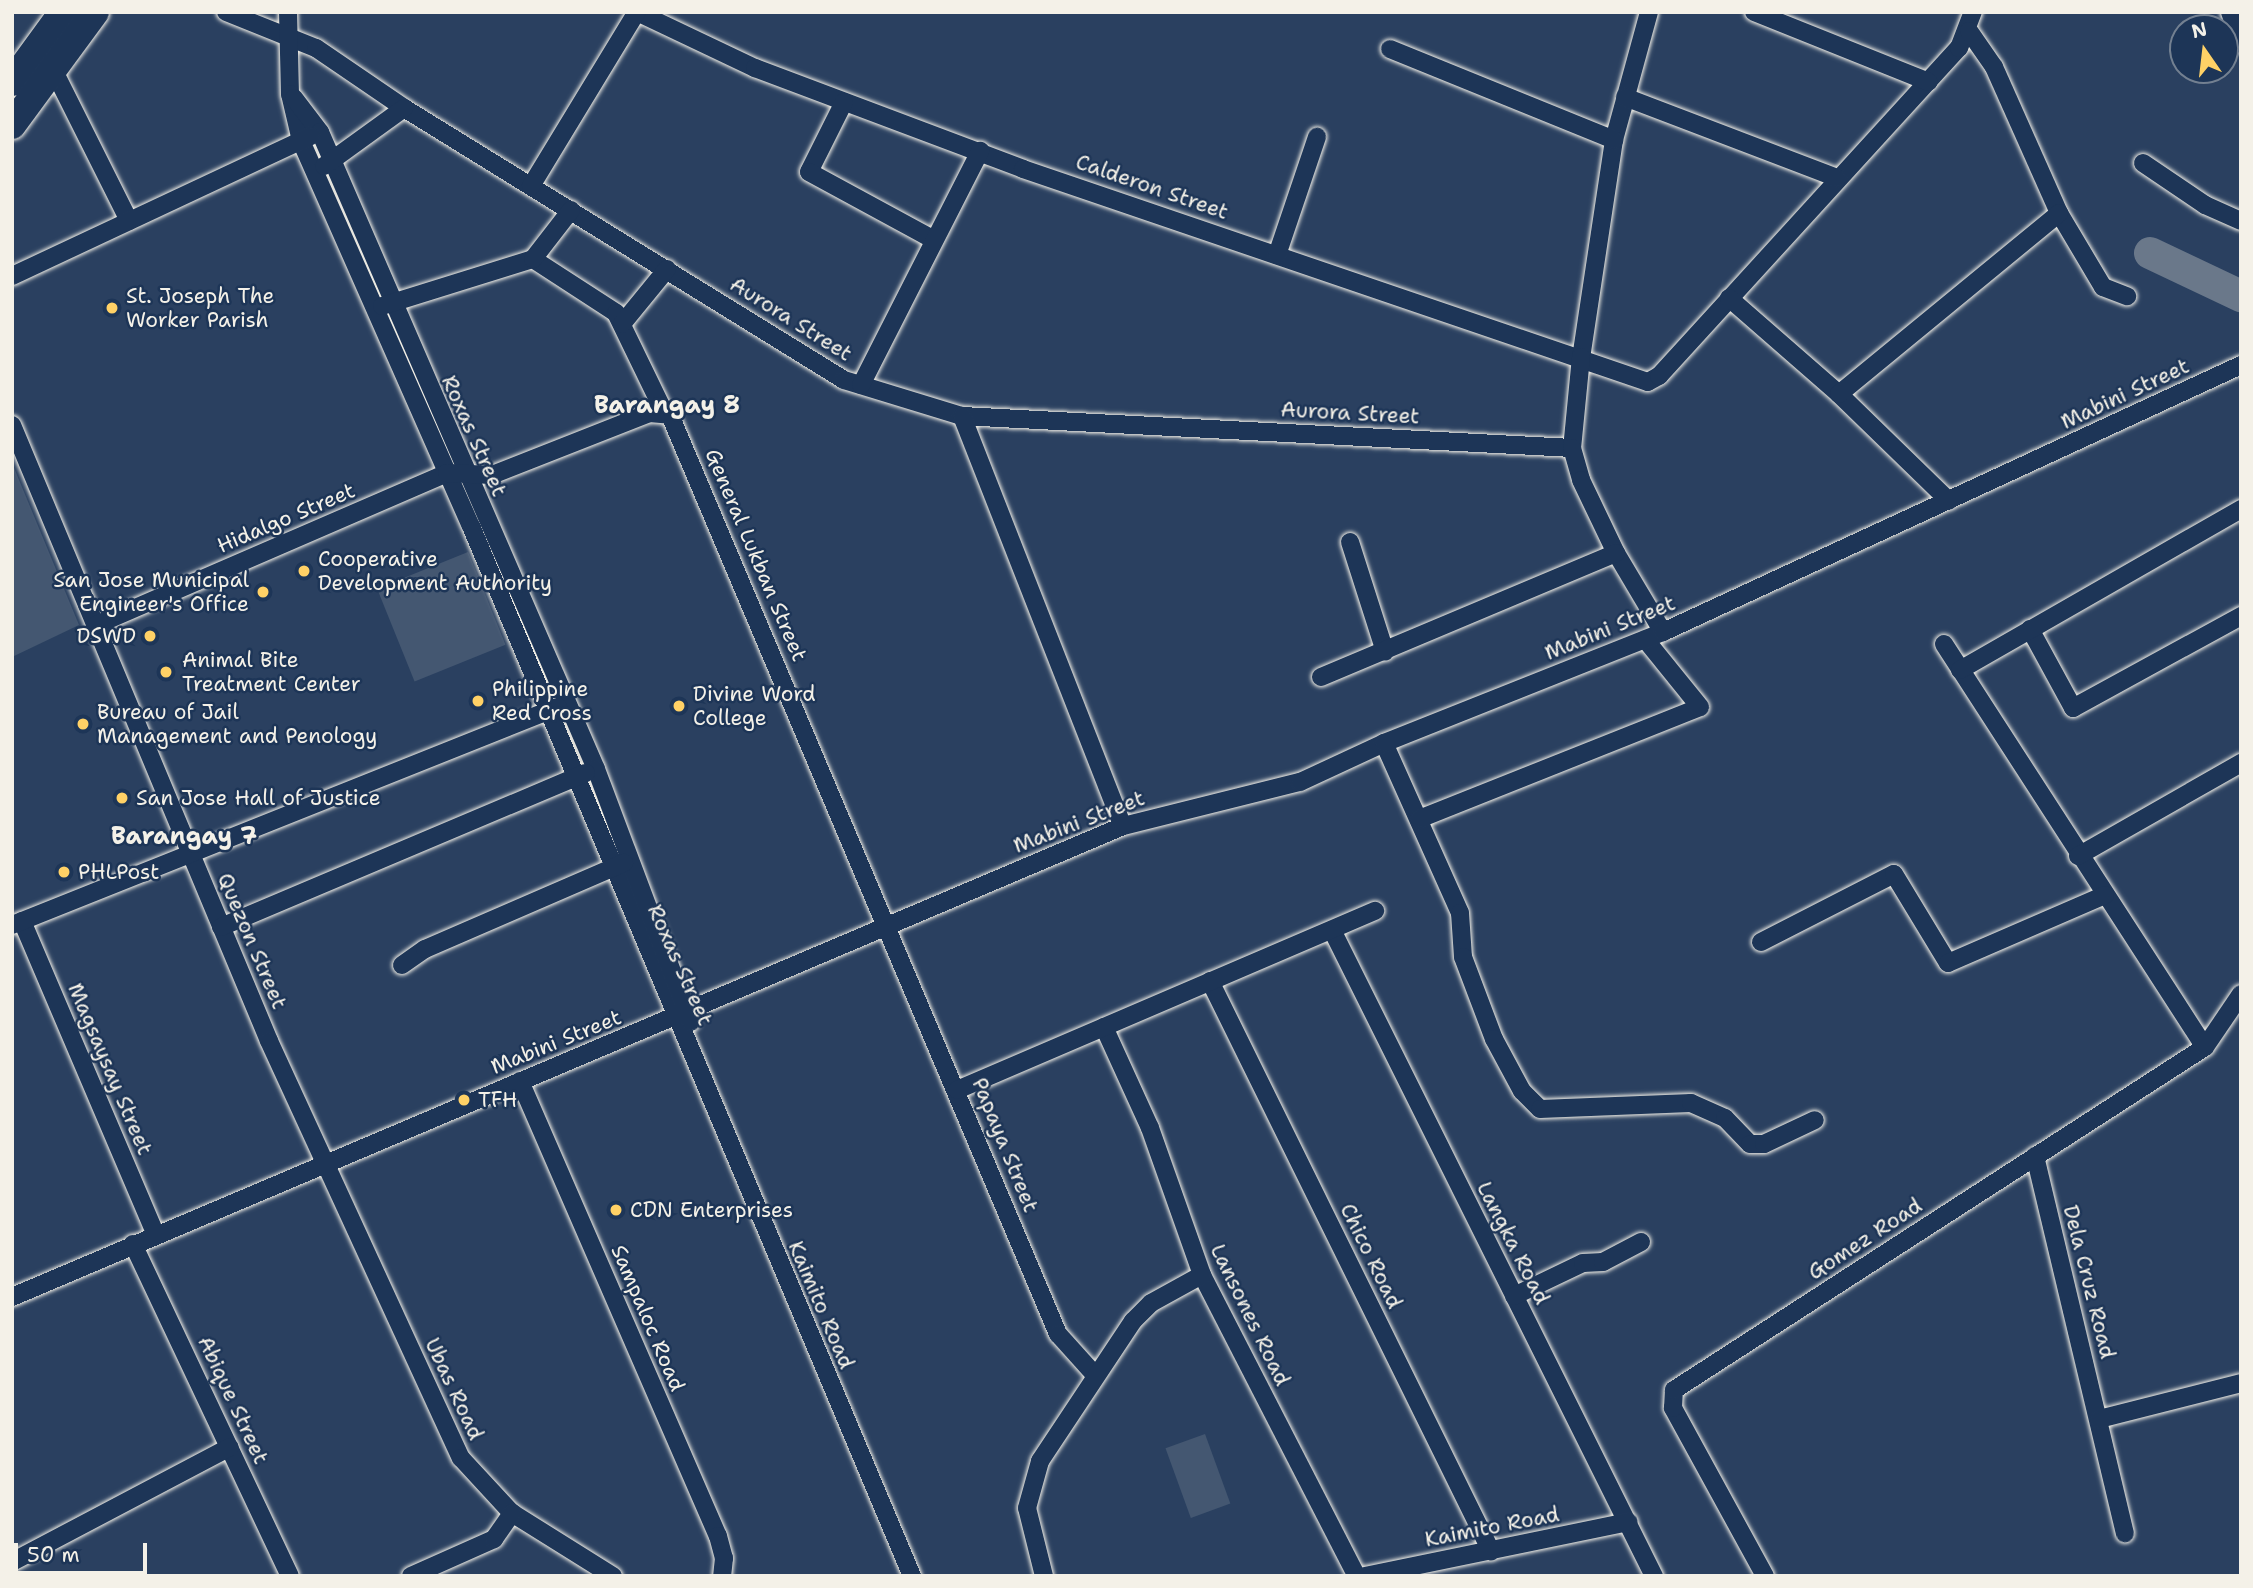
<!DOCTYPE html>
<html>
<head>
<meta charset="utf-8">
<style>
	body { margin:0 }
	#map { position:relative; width:2253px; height:1588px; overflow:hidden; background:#2a4060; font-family:"Shantell Sans",sans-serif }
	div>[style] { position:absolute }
	.green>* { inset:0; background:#445771; transform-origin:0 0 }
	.river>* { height:32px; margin:-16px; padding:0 16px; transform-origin:16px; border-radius:16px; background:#6a788a }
	.roads { filter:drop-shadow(0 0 2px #f4f1e8) drop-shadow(0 0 2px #f4f1e8) }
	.minor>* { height:18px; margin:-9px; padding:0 9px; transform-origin:9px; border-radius:9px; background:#1d3557 }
	.primary>* { height:28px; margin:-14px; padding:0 14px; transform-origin:14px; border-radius:14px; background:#1d3557 }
	.dots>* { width:19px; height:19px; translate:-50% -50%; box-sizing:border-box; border:4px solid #1d3557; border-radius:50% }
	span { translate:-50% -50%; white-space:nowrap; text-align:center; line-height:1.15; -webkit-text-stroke:5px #1d3557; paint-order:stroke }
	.street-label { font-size:21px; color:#f4f1e8 }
	.poi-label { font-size:21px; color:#f4f1e8 }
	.left { translate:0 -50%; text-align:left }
	.right { translate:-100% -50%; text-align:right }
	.quarter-label { font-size:24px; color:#f4f1e8; font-weight:700 }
	.frame { position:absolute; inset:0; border:14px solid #f4f1e8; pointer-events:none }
	.north { position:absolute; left:2169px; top:14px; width:70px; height:70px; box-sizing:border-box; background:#1d3557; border:2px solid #738091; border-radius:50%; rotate:346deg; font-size:19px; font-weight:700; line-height:28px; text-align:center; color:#f4f1e8 }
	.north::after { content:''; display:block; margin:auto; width:24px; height:32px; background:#ffd166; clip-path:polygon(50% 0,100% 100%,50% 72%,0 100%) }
	.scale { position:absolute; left:14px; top:1543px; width:133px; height:32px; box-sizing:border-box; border:4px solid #f4f1e8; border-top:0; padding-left:9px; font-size:21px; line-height:24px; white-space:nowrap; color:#f4f1e8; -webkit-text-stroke:5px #1d3557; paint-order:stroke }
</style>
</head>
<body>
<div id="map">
	<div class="green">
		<div style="clip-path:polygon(12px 463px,79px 625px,12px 657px)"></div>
		<div style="left:468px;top:552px;width:100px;height:98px;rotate:68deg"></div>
		<div style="left:1205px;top:1434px;width:74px;height:42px;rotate:70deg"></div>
	</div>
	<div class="river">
		<div style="left:2150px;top:253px;width:101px;rotate:25.3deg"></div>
	</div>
	<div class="roads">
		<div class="minor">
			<div style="left:226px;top:12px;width:97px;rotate:21.8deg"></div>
			<div style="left:316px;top:48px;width:107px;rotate:34.3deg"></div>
			<div style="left:404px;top:108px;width:517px;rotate:31.72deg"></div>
			<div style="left:844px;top:380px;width:123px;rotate:17deg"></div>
			<div style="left:962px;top:416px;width:611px;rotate:3deg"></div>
			<div style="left:288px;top:12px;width:82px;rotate:88.6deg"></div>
			<div style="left:290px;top:94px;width:48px;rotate:76.8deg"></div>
			<div style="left:301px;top:141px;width:421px;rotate:66.2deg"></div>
			<div style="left:471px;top:526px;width:1139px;rotate:67.22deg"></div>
			<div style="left:637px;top:12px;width:131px;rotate:25.4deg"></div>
			<div style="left:755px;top:68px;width:286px;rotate:20.6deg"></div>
			<div style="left:1023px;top:169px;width:660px;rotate:18.82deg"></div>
			<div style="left:1648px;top:382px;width:13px;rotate:-29deg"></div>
			<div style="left:1659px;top:376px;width:445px;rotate:-47.6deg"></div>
			<div style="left:1959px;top:48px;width:39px;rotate:-69deg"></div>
			<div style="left:1649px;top:12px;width:133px;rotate:105.3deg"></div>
			<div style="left:1614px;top:140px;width:219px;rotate:98.6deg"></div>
			<div style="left:1581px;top:357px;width:91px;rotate:95.6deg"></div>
			<div style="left:1572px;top:448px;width:33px;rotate:74deg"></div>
			<div style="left:1581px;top:480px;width:81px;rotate:64.4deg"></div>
			<div style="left:1616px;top:553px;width:92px;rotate:59.3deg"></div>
			<div style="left:1754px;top:12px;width:188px;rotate:21.8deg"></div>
			<div style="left:2230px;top:12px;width:34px;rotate:71deg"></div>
			<div style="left:1969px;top:31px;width:44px;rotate:55.2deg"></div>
			<div style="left:1994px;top:67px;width:160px;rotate:66deg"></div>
			<div style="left:2059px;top:213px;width:86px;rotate:59.3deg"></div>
			<div style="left:2103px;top:287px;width:26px;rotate:21deg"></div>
			<div style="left:1390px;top:49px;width:242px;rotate:22.1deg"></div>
			<div style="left:53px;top:69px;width:170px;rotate:63.4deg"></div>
			<div style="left:1625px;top:97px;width:227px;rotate:20.9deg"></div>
			<div style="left:294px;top:98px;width:43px;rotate:52.6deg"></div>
			<div style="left:320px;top:132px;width:694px;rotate:66.57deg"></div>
			<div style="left:596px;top:769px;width:270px;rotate:69.4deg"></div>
			<div style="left:844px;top:102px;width:78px;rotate:116.6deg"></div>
			<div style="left:809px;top:172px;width:142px;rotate:28.5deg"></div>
			<div style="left:2143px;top:163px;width:75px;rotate:34.1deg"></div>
			<div style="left:2205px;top:205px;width:39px;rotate:24deg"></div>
			<div style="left:324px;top:166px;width:99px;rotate:-35.9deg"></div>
			<div style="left:531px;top:186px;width:204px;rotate:-58.7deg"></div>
			<div style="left:1277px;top:255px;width:125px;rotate:-71.3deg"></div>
			<div style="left:533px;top:259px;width:99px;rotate:33deg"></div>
			<div style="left:616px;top:313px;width:110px;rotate:64.1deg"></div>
			<div style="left:12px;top:276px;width:330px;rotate:-25.1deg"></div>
			<div style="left:1729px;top:298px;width:146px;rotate:41.1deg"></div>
			<div style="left:1839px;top:394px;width:153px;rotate:44.2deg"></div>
			<div style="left:382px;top:306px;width:158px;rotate:-17.3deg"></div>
			<div style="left:533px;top:259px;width:62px;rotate:-52.2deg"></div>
			<div style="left:622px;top:324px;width:71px;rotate:-50.7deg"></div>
			<div style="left:861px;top:385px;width:263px;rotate:-63deg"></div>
			<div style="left:1839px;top:394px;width:285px;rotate:-39.4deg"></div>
			<div style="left:962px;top:416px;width:440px;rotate:68.6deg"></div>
			<div style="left:12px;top:425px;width:667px;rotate:67.35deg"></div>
			<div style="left:269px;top:1041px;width:459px;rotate:65.3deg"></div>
			<div style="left:461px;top:1458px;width:75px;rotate:47.2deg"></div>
			<div style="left:512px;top:1513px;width:119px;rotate:32deg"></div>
			<div style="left:1350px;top:542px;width:115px;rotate:72.3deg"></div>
			<div style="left:96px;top:625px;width:382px;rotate:-23.4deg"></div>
			<div style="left:447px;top:473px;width:45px;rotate:2.5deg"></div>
			<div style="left:492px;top:475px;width:169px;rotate:-21.5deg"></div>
			<div style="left:649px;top:413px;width:21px;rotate:5deg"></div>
			<div style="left:670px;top:415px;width:998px;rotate:67.11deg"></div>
			<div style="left:1058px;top:1334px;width:54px;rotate:48deg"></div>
			<div style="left:2030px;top:629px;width:90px;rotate:61.4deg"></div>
			<div style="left:2073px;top:708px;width:192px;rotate:-28.7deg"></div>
			<div style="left:1944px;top:644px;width:480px;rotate:57.1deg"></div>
			<div style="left:1960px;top:670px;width:324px;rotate:-29.8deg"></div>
			<div style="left:1321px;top:677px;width:320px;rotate:-22.8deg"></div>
			<div style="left:1384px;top:743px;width:186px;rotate:65.9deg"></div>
			<div style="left:1460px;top:913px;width:44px;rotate:86.1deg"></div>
			<div style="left:1463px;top:957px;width:88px;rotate:69.3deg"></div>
			<div style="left:1494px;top:1039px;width:59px;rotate:61.7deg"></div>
			<div style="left:1522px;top:1091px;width:25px;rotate:45deg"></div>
			<div style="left:1540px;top:1109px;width:151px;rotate:-2.3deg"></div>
			<div style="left:1691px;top:1103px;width:37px;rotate:24deg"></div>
			<div style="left:1725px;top:1118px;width:36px;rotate:46deg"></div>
			<div style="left:1750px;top:1144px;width:14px"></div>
			<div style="left:1764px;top:1144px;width:56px;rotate:-25.2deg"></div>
			<div style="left:1419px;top:819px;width:302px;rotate:-21.7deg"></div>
			<div style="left:1700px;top:707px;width:87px;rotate:-129deg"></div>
			<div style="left:2078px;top:856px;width:188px;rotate:-29.7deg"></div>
			<div style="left:22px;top:921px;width:341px;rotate:66.9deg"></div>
			<div style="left:12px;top:925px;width:588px;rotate:-21.77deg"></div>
			<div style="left:221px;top:927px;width:396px;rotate:-22.9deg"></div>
			<div style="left:1332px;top:930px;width:722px;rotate:63.51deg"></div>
			<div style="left:1761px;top:942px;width:149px;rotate:-27.1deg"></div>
			<div style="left:1894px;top:874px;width:104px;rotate:58.8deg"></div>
			<div style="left:1948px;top:963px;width:171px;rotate:-23.4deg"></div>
			<div style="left:402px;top:965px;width:28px;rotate:-35deg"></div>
			<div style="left:425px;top:949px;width:217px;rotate:-23.4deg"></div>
			<div style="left:1210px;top:981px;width:636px;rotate:63.76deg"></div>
			<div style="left:1104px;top:1027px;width:111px;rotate:65.5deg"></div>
			<div style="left:1150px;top:1128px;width:156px;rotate:70.5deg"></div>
			<div style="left:1202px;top:1275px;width:339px;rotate:62.8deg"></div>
			<div style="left:520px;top:1081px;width:496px;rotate:66.5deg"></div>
			<div style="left:718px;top:1536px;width:23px;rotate:75deg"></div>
			<div style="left:724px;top:1558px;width:18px;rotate:96deg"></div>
			<div style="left:957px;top:1090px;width:455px;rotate:-23.2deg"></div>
			<div style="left:2035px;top:1156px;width:388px;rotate:76.6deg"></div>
			<div style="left:133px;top:1244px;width:367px;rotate:64.7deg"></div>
			<div style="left:1514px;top:1296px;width:76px;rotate:-25.6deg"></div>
			<div style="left:1583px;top:1263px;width:20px;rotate:-3deg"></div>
			<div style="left:1603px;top:1262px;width:43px;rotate:-27.8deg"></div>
			<div style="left:12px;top:1297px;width:1207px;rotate:-22.97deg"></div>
			<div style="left:1123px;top:826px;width:182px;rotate:-14deg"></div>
			<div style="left:1300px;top:782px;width:93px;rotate:-24.9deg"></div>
			<div style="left:1384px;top:743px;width:300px;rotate:-21.7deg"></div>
			<div style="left:1663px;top:632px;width:637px;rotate:-24.79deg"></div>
			<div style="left:2099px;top:1419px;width:146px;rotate:-14.2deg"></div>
			<div style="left:12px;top:1562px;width:246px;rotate:-27.8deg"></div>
			<div style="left:411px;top:1576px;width:91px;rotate:-24deg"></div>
			<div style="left:494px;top:1539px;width:32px;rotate:-55deg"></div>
			<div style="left:1044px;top:1576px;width:70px;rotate:-104deg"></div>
			<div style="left:1027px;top:1508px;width:49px;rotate:-74.5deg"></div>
			<div style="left:1040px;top:1461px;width:168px;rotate:-56.4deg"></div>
			<div style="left:1133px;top:1321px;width:25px;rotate:-45deg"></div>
			<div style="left:1151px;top:1303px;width:58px;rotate:-28.8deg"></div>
			<div style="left:1365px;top:1576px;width:269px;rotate:-11.6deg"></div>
			<div style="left:1765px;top:1576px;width:192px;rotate:-118.7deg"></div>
			<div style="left:1673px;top:1408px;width:18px;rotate:-87deg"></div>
			<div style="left:1674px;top:1390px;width:632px;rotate:-32.86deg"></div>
			<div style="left:2205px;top:1047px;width:64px;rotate:-55.8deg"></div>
		</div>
		<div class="primary">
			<div style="left:12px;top:82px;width:87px;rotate:-53.9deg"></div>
			<div style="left:12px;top:125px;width:140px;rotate:-53.7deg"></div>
		</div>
	</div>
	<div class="dots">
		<div style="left:112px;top:308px;background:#ffd166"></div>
		<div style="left:304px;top:571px;background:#ffd166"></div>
		<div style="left:263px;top:592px;background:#ffd166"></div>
		<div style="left:150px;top:636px;background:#ffd166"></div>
		<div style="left:166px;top:672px;background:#ffd166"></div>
		<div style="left:478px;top:701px;background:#ffd166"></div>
		<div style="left:679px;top:706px;background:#ffd166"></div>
		<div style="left:83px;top:724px;background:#ffd166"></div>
		<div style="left:122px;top:798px;background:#ffd166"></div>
		<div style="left:64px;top:872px;background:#ffd166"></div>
		<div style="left:464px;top:1100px;background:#ffd166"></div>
		<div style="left:616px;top:1210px;background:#ffd166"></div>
	</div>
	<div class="street-label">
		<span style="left:1152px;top:187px;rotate:19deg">Calderon Street</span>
		<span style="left:791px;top:319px;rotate:32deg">Aurora Street</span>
		<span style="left:2125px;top:394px;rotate:-25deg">Mabini Street</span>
		<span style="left:1350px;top:413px;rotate:3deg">Aurora Street</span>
		<span style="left:474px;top:436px;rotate:66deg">Roxas Street</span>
		<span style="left:286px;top:518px;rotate:-23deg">Hidalgo Street</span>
		<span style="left:756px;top:555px;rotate:67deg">General Lukban Street</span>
		<span style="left:1610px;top:628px;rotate:-22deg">Mabini Street</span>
		<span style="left:1079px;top:822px;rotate:-21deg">Mabini Street</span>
		<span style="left:252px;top:941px;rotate:67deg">Quezon Street</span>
		<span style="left:680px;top:965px;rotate:66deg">Roxas Street</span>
		<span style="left:556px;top:1042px;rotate:-22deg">Mabini Street</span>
		<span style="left:110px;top:1069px;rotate:67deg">Magsaysay Street</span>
		<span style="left:1005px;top:1145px;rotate:68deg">Papaya Street</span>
		<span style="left:1865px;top:1239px;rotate:-33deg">Gomez Road</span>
		<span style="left:1513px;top:1243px;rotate:63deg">Langka Road</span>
		<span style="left:1371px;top:1256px;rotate:64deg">Chico Road</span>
		<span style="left:2089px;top:1282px;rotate:76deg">Dela Cruz Road</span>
		<span style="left:821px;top:1305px;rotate:67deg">Kaimito Road</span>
		<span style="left:1250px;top:1315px;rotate:64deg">Lansones Road</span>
		<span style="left:648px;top:1318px;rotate:67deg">Sampaloc Road</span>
		<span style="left:454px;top:1389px;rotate:65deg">Ubas Road</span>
		<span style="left:233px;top:1400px;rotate:65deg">Abique Street</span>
		<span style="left:1492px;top:1527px;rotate:-11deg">Kaimito Road</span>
	</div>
	<div class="poi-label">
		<span class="left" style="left:126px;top:308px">St. Joseph The<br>Worker Parish</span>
		<span class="left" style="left:318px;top:571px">Cooperative<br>Development Authority</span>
		<span class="right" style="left:249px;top:592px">San Jose Municipal<br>Engineer's Office</span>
		<span class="right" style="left:136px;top:636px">DSWD</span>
		<span class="left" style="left:182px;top:672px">Animal Bite<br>Treatment Center</span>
		<span class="left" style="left:492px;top:701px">Philippine<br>Red Cross</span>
		<span class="left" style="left:693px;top:706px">Divine Word<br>College</span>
		<span class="left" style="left:97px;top:724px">Bureau of Jail<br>Management and Penology</span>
		<span class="left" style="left:136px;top:798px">San Jose Hall of Justice</span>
		<span class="left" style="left:78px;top:872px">PHLPost</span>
		<span class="left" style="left:478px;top:1100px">TFH</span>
		<span class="left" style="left:630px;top:1210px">CDN Enterprises</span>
	</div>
	<div class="quarter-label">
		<span style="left:667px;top:406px">Barangay 8</span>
		<span style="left:184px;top:837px">Barangay 7</span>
	</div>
	<div class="frame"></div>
	<div class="north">N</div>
	<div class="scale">50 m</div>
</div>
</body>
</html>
